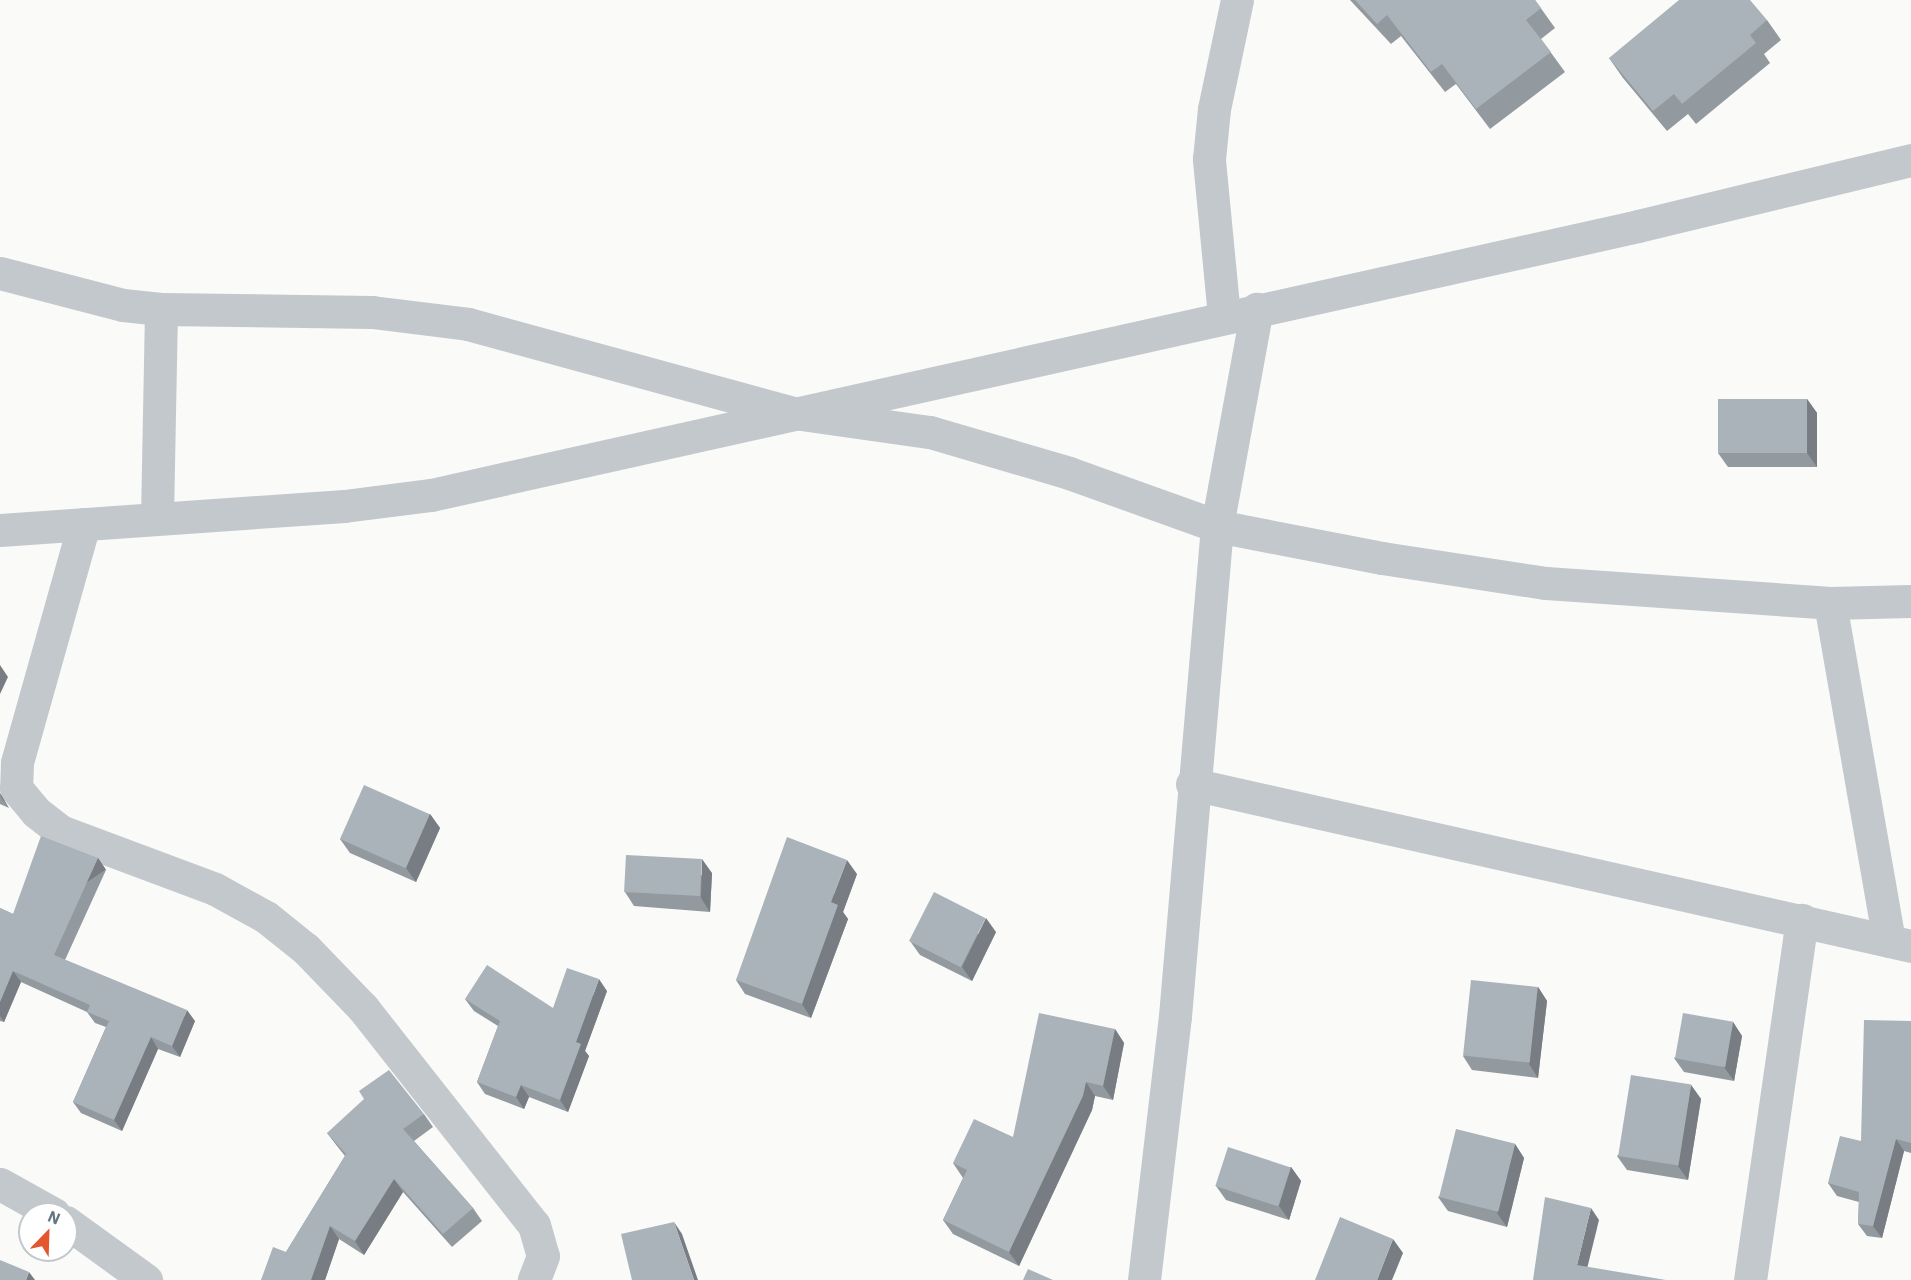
<!DOCTYPE html>
<html>
<head>
<meta charset="utf-8">
<style>
	body { margin:0 }
	#map { position:relative; width:1911px; height:1280px; overflow:hidden; background:#fafaf8; font-family:"IBM Plex Sans",sans-serif }
	div>[style] { position:absolute }
	.minor>* { height:33px; margin:-16.5px; padding:0 16.5px; transform-origin:16.5px; border-radius:16.5px; background:#c3c8cc }
	.wall>* { inset:0; background:#929a9f }
	.shaded-wall>* { inset:0; background:#777d82; transform-origin:0 0 }
	.building>* { inset:0; background:#aab3b9; transform-origin:0 0 }
	span { translate:-50% -50%; white-space:nowrap; text-align:center; line-height:1.15; -webkit-text-stroke:6px #fff; paint-order:stroke }
	.north { position:absolute; left:18px; top:1202px; width:60px; height:60px; box-sizing:border-box; background:#fff; border:2px solid #c1c8cd; border-radius:50%; rotate:23deg; font-size:16px; font-weight:700; line-height:24px; text-align:center; color:#657683 }
	.north::after { content:''; display:block; margin:auto; width:21px; height:27px; background:#e4572e; clip-path:polygon(50% 0,100% 100%,50% 72%,0 100%) }
</style>
</head>
<body>
<div id="map">
	<div class="minor">
		<div style="left:0;top:273px;width:127px;rotate:14.6deg"></div>
		<div style="left:123px;top:305px;width:38px;rotate:6deg"></div>
		<div style="left:161px;top:309px;width:211px;rotate:0.8deg"></div>
		<div style="left:372px;top:312px;width:97px;rotate:7.1deg"></div>
		<div style="left:468px;top:324px;width:338px;rotate:15.3deg"></div>
		<div style="left:794px;top:413px;width:137px;rotate:8deg"></div>
		<div style="left:930px;top:432px;width:145px;rotate:16.4deg"></div>
		<div style="left:1069px;top:473px;width:157px;rotate:19.7deg"></div>
		<div style="left:1217px;top:526px;width:168px;rotate:11deg"></div>
		<div style="left:1382px;top:558px;width:166px;rotate:8.7deg"></div>
		<div style="left:1546px;top:583px;width:285px;rotate:4deg"></div>
		<div style="left:1830px;top:603px;width:81px;rotate:-1.4deg"></div>
		<div style="left:1224px;top:316px;width:158px;rotate:-95.5deg"></div>
		<div style="left:1209px;top:159px;width:50px;rotate:-84.3deg"></div>
		<div style="left:1214px;top:109px;width:111px;rotate:-78.1deg"></div>
		<div style="left:157px;top:518px;width:209px;rotate:-88.9deg"></div>
		<div style="left:84px;top:524px;width:248px;rotate:105.7deg"></div>
		<div style="left:17px;top:763px;width:25px;rotate:92deg"></div>
		<div style="left:16px;top:788px;width:31px;rotate:50deg"></div>
		<div style="left:36px;top:812px;width:31px;rotate:38deg"></div>
		<div style="left:60px;top:831px;width:165px;rotate:20.5deg"></div>
		<div style="left:215px;top:889px;width:58px;rotate:28.8deg"></div>
		<div style="left:266px;top:917px;width:51px;rotate:38.7deg"></div>
		<div style="left:306px;top:949px;width:82px;rotate:46deg"></div>
		<div style="left:363px;top:1008px;width:276px;rotate:51.8deg"></div>
		<div style="left:534px;top:1225px;width:32px;rotate:74deg"></div>
		<div style="left:543px;top:1256px;width:26px;rotate:111deg"></div>
		<div style="left:0;top:530px;width:345px;rotate:-4deg"></div>
		<div style="left:344px;top:506px;width:88px;rotate:-7.2deg"></div>
		<div style="left:431px;top:495px;width:1237px;rotate:-12.56deg"></div>
		<div style="left:1638px;top:226px;width:281px;rotate:-13.6deg"></div>
		<div style="left:1830px;top:603px;width:343px;rotate:80.1deg"></div>
		<div style="left:1192px;top:784px;width:737px;rotate:12.7deg"></div>
		<div style="left:0;top:1184px;width:62px;rotate:29.1deg"></div>
		<div style="left:66px;top:1222px;width:99px;rotate:35.9deg"></div>
		<div style="left:1144px;top:1280px;width:266px;rotate:-83.3deg"></div>
		<div style="left:1175px;top:1016px;width:492px;rotate:-85.1deg"></div>
		<div style="left:1217px;top:526px;width:221px;rotate:-79.6deg"></div>
		<div style="left:1750px;top:1280px;width:364px;rotate:-81.8deg"></div>
	</div>
	<div class="wall">
		<div style="clip-path:polygon(1350px 0,1535px 0,1555px 28px,1541px 39px,1565px 72px,1490px 129px,1456px 84px,1445px 92px,1401px 36px,1391px 44px)"></div>
		<div style="clip-path:polygon(1767px 20px,1781px 40px,1764px 54px,1770px 63px,1696px 124px,1688px 114px,1667px 131px,1623px 78px,1609px 58px)"></div>
		<div style="clip-path:polygon(1807px 399px,1817px 413px,1817px 467px,1728px 467px,1718px 453px)"></div>
		<div style="clip-path:polygon(0 793px,9px 808px,0 804px)"></div>
		<div style="clip-path:polygon(430px 814px,440px 828px,416px 882px,350px 853px,340px 839px)"></div>
		<div style="clip-path:polygon(98px 858px,106px 870px,65px 960px,195px 1021px,180px 1057px,158px 1049px,122px 1131px,81px 1113px,73px 1102px,106px 1027px,95px 1023px,87px 1012px,21px 982px,4px 1022px,0 1021px,0 908px,13px 914px)"></div>
		<div style="clip-path:polygon(712px 873px,710px 912px,634px 906px,625px 892px)"></div>
		<div style="clip-path:polygon(857px 874px,843px 912px,848px 919px,811px 1018px,745px 994px,736px 980px)"></div>
		<div style="clip-path:polygon(996px 932px,972px 981px,920px 955px,910px 941px)"></div>
		<div style="clip-path:polygon(1538px 987px,1547px 1001px,1538px 1078px,1472px 1070px,1463px 1056px)"></div>
		<div style="clip-path:polygon(607px 991px,585px 1051px,589px 1056px,568px 1112px,529px 1097px,524px 1109px,485px 1094px,477px 1082px,498px 1026px,474px 1011px,465px 999px,553px 1008px)"></div>
		<div style="clip-path:polygon(1911px 1021px,1911px 1153px,1904px 1151px,1882px 1238px,1867px 1236px,1858px 1224px,1859px 1202px,1837px 1196px,1828px 1183px,1861px 1141px)"></div>
		<div style="clip-path:polygon(1733px 1022px,1742px 1036px,1734px 1081px,1684px 1072px,1674px 1058px)"></div>
		<div style="clip-path:polygon(1115px 1029px,1124px 1043px,1113px 1100px,1095px 1096px,1092px 1110px,1019px 1266px,953px 1234px,943px 1220px,963px 1178px,953px 1163px,1013px 1137px)"></div>
		<div style="clip-path:polygon(1691px 1085px,1701px 1099px,1688px 1180px,1627px 1170px,1617px 1156px)"></div>
		<div style="clip-path:polygon(424px 1114px,433px 1127px,414px 1141px,473px 1208px,482px 1221px,452px 1247px,403px 1192px,364px 1255px,339px 1239px,325px 1280px,261px 1280px,286px 1252px,345px 1156px,337px 1146px,327px 1133px)"></div>
		<div style="clip-path:polygon(1515px 1144px,1524px 1158px,1507px 1227px,1448px 1211px,1438px 1197px)"></div>
		<div style="clip-path:polygon(1291px 1167px,1301px 1181px,1289px 1220px,1226px 1200px,1216px 1186px)"></div>
	</div>
	<div class="shaded-wall">
		<div style="clip-path:polygon(1807px 399px,1817px 413px,1817px 467px,1807px 453px)"></div>
		<div style="clip-path:polygon(0 665px,8px 677px,0 694px)"></div>
		<div style="clip-path:polygon(0 793px,9px 808px,1px 797px)"></div>
		<div style="clip-path:polygon(430px 814px,440px 828px,416px 882px,406px 868px)"></div>
		<div style="left:98px;top:858px;width:14px;height:107px;rotate:56deg"></div>
		<div style="clip-path:polygon(702px 859px,712px 873px,710px 912px,701px 898px)"></div>
		<div style="clip-path:polygon(847px 860px,857px 874px,843px 912px,848px 919px,811px 1018px,802px 1004px,831px 902px)"></div>
		<div style="clip-path:polygon(986px 918px,996px 932px,972px 981px,962px 967px)"></div>
		<div style="clip-path:polygon(13px 971px,21px 982px,4px 1022px,0 1016px,0 1002px)"></div>
		<div style="clip-path:polygon(599px 979px,607px 991px,585px 1051px,589px 1056px,568px 1112px,560px 1100px,576px 1042px)"></div>
		<div style="clip-path:polygon(1538px 987px,1547px 1001px,1538px 1078px,1529px 1064px)"></div>
		<div style="clip-path:polygon(187px 1010px,195px 1021px,180px 1057px,172px 1046px)"></div>
		<div style="clip-path:polygon(1733px 1022px,1742px 1036px,1734px 1081px,1724px 1067px)"></div>
		<div style="clip-path:polygon(1115px 1029px,1124px 1043px,1113px 1100px,1103px 1086px)"></div>
		<div style="clip-path:polygon(151px 1037px,158px 1049px,122px 1131px,114px 1120px)"></div>
		<div style="clip-path:polygon(1086px 1082px,1095px 1096px,1092px 1110px,1019px 1266px,1009px 1252px)"></div>
		<div style="clip-path:polygon(521px 1085px,529px 1097px,524px 1109px,516px 1097px)"></div>
		<div style="clip-path:polygon(1691px 1085px,1701px 1099px,1688px 1180px,1678px 1166px)"></div>
		<div style="clip-path:polygon(1896px 1139px,1904px 1151px,1882px 1238px,1873px 1226px)"></div>
		<div style="clip-path:polygon(1515px 1144px,1524px 1158px,1507px 1227px,1497px 1213px)"></div>
		<div style="clip-path:polygon(1291px 1167px,1301px 1181px,1289px 1220px,1279px 1206px)"></div>
		<div style="clip-path:polygon(394px 1179px,403px 1192px,364px 1255px,355px 1241px)"></div>
		<div style="clip-path:polygon(1591px 1208px,1599px 1220px,1585px 1277px,1577px 1265px)"></div>
		<div style="clip-path:polygon(674px 1222px,682px 1234px,698px 1280px,694px 1280px)"></div>
		<div style="clip-path:polygon(330px 1226px,339px 1239px,325px 1280px,311px 1280px)"></div>
		<div style="clip-path:polygon(1393px 1239px,1403px 1253px,1392px 1280px,1377px 1280px)"></div>
		<div style="clip-path:polygon(29px 1272px,35px 1280px,26px 1280px)"></div>
	</div>
	<div class="building">
		<div style="clip-path:polygon(1355px 0,1535px 0,1541px 8px,1526px 20px,1551px 52px,1476px 109px,1442px 64px,1431px 72px,1387px 15px,1377px 24px)"></div>
		<div style="clip-path:polygon(1679px 0,1750px 0,1767px 20px,1750px 35px,1756px 43px,1682px 104px,1674px 94px,1653px 111px,1609px 58px)"></div>
		<div style="left:1807px;top:399px;width:54px;height:89px;rotate:90deg"></div>
		<div style="left:364px;top:785px;width:72px;height:59px;rotate:24deg"></div>
		<div style="clip-path:polygon(41px 836px,98px 858px,54px 955px,187px 1010px,172px 1046px,151px 1037px,114px 1120px,73px 1102px,109px 1021px,87px 1012px,90px 1005px,13px 971px,0 1002px,0 908px,13px 914px)"></div>
		<div style="clip-path:polygon(787px 837px,847px 860px,831px 902px,838px 905px,802px 1004px,736px 980px)"></div>
		<div style="left:626px;top:855px;width:76px;height:37px;rotate:3deg"></div>
		<div style="left:934px;top:892px;width:58px;height:55px;rotate:27deg"></div>
		<div style="clip-path:polygon(487px 965px,553px 1008px,567px 968px,599px 979px,576px 1042px,581px 1044px,560px 1100px,521px 1085px,516px 1097px,477px 1082px,500px 1021px,465px 999px)"></div>
		<div style="left:1471px;top:980px;width:67px;height:76px;rotate:6deg"></div>
		<div style="clip-path:polygon(1039px 1013px,1115px 1029px,1103px 1086px,1086px 1082px,1083px 1096px,1009px 1252px,943px 1220px,967px 1170px,953px 1163px,974px 1119px,1013px 1137px)"></div>
		<div style="left:1683px;top:1013px;width:51px;height:46px;rotate:10deg"></div>
		<div style="clip-path:polygon(1864px 1020px,1911px 1021px,1911px 1143px,1896px 1139px,1873px 1226px,1858px 1224px,1859px 1192px,1828px 1183px,1840px 1136px,1861px 1141px)"></div>
		<div style="clip-path:polygon(389px 1070px,424px 1114px,403px 1129px,473px 1208px,443px 1234px,394px 1179px,355px 1241px,330px 1226px,311px 1280px,261px 1280px,273px 1247px,286px 1252px,346px 1154px,327px 1133px,364px 1099px,359px 1091px)"></div>
		<div style="left:1631px;top:1075px;width:61px;height:82px;rotate:9deg"></div>
		<div style="left:1456px;top:1129px;width:61px;height:70px;rotate:14deg"></div>
		<div style="left:1228px;top:1147px;width:66px;height:41px;rotate:18deg"></div>
		<div style="clip-path:polygon(1545px 1197px,1591px 1208px,1577px 1265px,1666px 1280px,1533px 1280px)"></div>
		<div style="clip-path:polygon(1340px 1217px,1393px 1239px,1377px 1280px,1315px 1280px)"></div>
		<div style="clip-path:polygon(674px 1222px,694px 1280px,632px 1280px,621px 1234px)"></div>
		<div style="clip-path:polygon(0 1260px,29px 1272px,26px 1280px,0 1280px)"></div>
		<div style="clip-path:polygon(1028px 1269px,1053px 1280px,1023px 1280px)"></div>
	</div>
	<div class="north">N</div>
</div>
</body>
</html>
